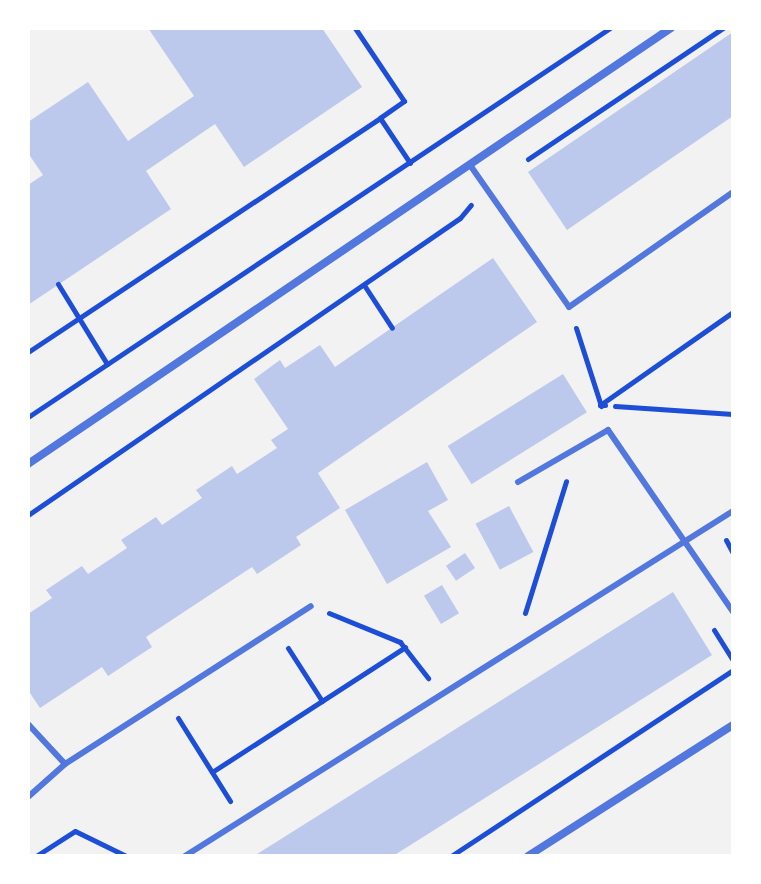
<!DOCTYPE html>
<html>
<head>
<meta charset="utf-8">
<style>
	body { margin:0 }
	#map { position:relative; width:761px; height:884px; overflow:hidden; background:#f2f2f2; font-family:Lato,sans-serif }
	div>[style] { position:absolute }
	.building>* { inset:0; background:#bdc9ec; transform-origin:0 0 }
	.path>* { height:5px; margin:-2.5px; padding:0 2.5px; transform-origin:2.5px; border-radius:2.5px; background:#1d4ed8 }
	.service>* { height:6px; margin:-3px; padding:0 3px; transform-origin:3px; border-radius:3px; background:#5277de }
	.minor>* { height:8px; margin:-4px; padding:0 4px; transform-origin:4px; border-radius:4px; background:#5277de }
	span { translate:-50% -50%; white-space:nowrap; text-align:center; line-height:1.15; -webkit-text-stroke:6px #fff; paint-order:stroke }
	.frame { position:absolute; inset:0; border:30px solid #fff; pointer-events:none }
</style>
</head>
<body>
<div id="map">
	<div class="building">
		<div style="clip-path:polygon(148px 28px,322px 28px,362px 87px,244px 167px,215px 124px,146px 171px,171px 209px,28px 305px,28px 185px,43px 175px,28px 153px,28px 122px,88px 82px,128px 141px,194px 96px)"></div>
		<div style="clip-path:polygon(733px 32px,733px 116px,567px 230px,528px 172px)"></div>
		<div style="clip-path:polygon(493px 258px,537px 322px,318px 473px,340px 508px,296px 537px,301px 545px,257px 574px,252px 567px,146px 637px,152px 647px,108px 676px,102px 667px,40px 708px,28px 690px,28px 614px,52px 598px,46px 590px,82px 566px,88px 574px,127px 548px,121px 540px,156px 517px,162px 525px,202px 498px,196px 490px,232px 466px,237px 474px,277px 448px,271px 440px,288px 429px,254px 379px,280px 360px,285px 368px,320px 345px,335px 367px)"></div>
		<div style="left:563px;top:374px;width:45px;height:136px;rotate:58deg"></div>
		<div style="clip-path:polygon(427px 462px,448px 500px,428px 511px,451px 547px,387px 584px,345px 510px)"></div>
		<div style="left:509px;top:506px;width:52px;height:38px;rotate:62deg"></div>
		<div style="left:465px;top:553px;width:18px;height:23px;rotate:56deg"></div>
		<div style="left:442px;top:585px;width:33px;height:21px;rotate:59deg"></div>
		<div style="clip-path:polygon(673px 592px,712px 655px,393px 856px,254px 856px)"></div>
	</div>
	<div class="path">
		<div style="left:355px;top:28px;width:88px;rotate:56.1deg"></div>
		<div style="left:404px;top:101px;width:29px;rotate:145deg"></div>
		<div style="left:380px;top:118px;width:54px;rotate:56.3deg"></div>
		<div style="left:528px;top:159px;width:235px;rotate:-33.9deg"></div>
		<div style="left:58px;top:284px;width:94px;rotate:58.5deg"></div>
		<div style="left:364px;top:285px;width:51px;rotate:56.9deg"></div>
		<div style="left:576px;top:328px;width:82px;rotate:72.2deg"></div>
		<div style="left:28px;top:352px;width:423px;rotate:-33.6deg"></div>
		<div style="left:605px;top:405px;width:5px;rotate:180deg"></div>
		<div style="left:600px;top:405px;width:162px;rotate:-35deg"></div>
		<div style="left:615px;top:406px;width:118px;rotate:3.9deg"></div>
		<div style="left:28px;top:417px;width:700px;rotate:-33.76deg"></div>
		<div style="left:28px;top:515px;width:524px;rotate:-34.51deg"></div>
		<div style="left:460px;top:218px;width:17px;rotate:-50deg"></div>
		<div style="left:726px;top:540px;width:15px;rotate:62deg"></div>
		<div style="left:329px;top:613px;width:77px;rotate:22.2deg"></div>
		<div style="left:400px;top:642px;width:46px;rotate:52.1deg"></div>
		<div style="left:525px;top:613px;width:138px;rotate:-72.7deg"></div>
		<div style="left:714px;top:630px;width:36px;rotate:58deg"></div>
		<div style="left:288px;top:648px;width:63px;rotate:57.3deg"></div>
		<div style="left:178px;top:718px;width:98px;rotate:57.9deg"></div>
		<div style="left:212px;top:772px;width:230px;rotate:-32.9deg"></div>
		<div style="left:36px;top:856px;width:46px;rotate:-32.7deg"></div>
		<div style="left:75px;top:831px;width:57px;rotate:26.1deg"></div>
		<div style="left:451px;top:856px;width:338px;rotate:-33.4deg"></div>
	</div>
	<div class="service">
		<div style="left:470px;top:165px;width:173px;rotate:55.1deg"></div>
		<div style="left:569px;top:307px;width:200px;rotate:-35deg"></div>
		<div style="left:518px;top:482px;width:104px;rotate:-30deg"></div>
		<div style="left:608px;top:430px;width:221px;rotate:55.5deg"></div>
		<div style="left:28px;top:724px;width:54px;rotate:47.2deg"></div>
		<div style="left:65px;top:764px;width:292px;rotate:-32.7deg"></div>
		<div style="left:28px;top:797px;width:50px;rotate:-41.7deg"></div>
		<div style="left:185px;top:856px;width:648px;rotate:-32.19deg"></div>
	</div>
	<div class="minor">
		<div style="left:28px;top:464px;width:777px;rotate:-34.14deg"></div>
		<div style="left:528px;top:856px;width:243px;rotate:-32.6deg"></div>
	</div>
	<div class="frame"></div>
</div>
</body>
</html>
